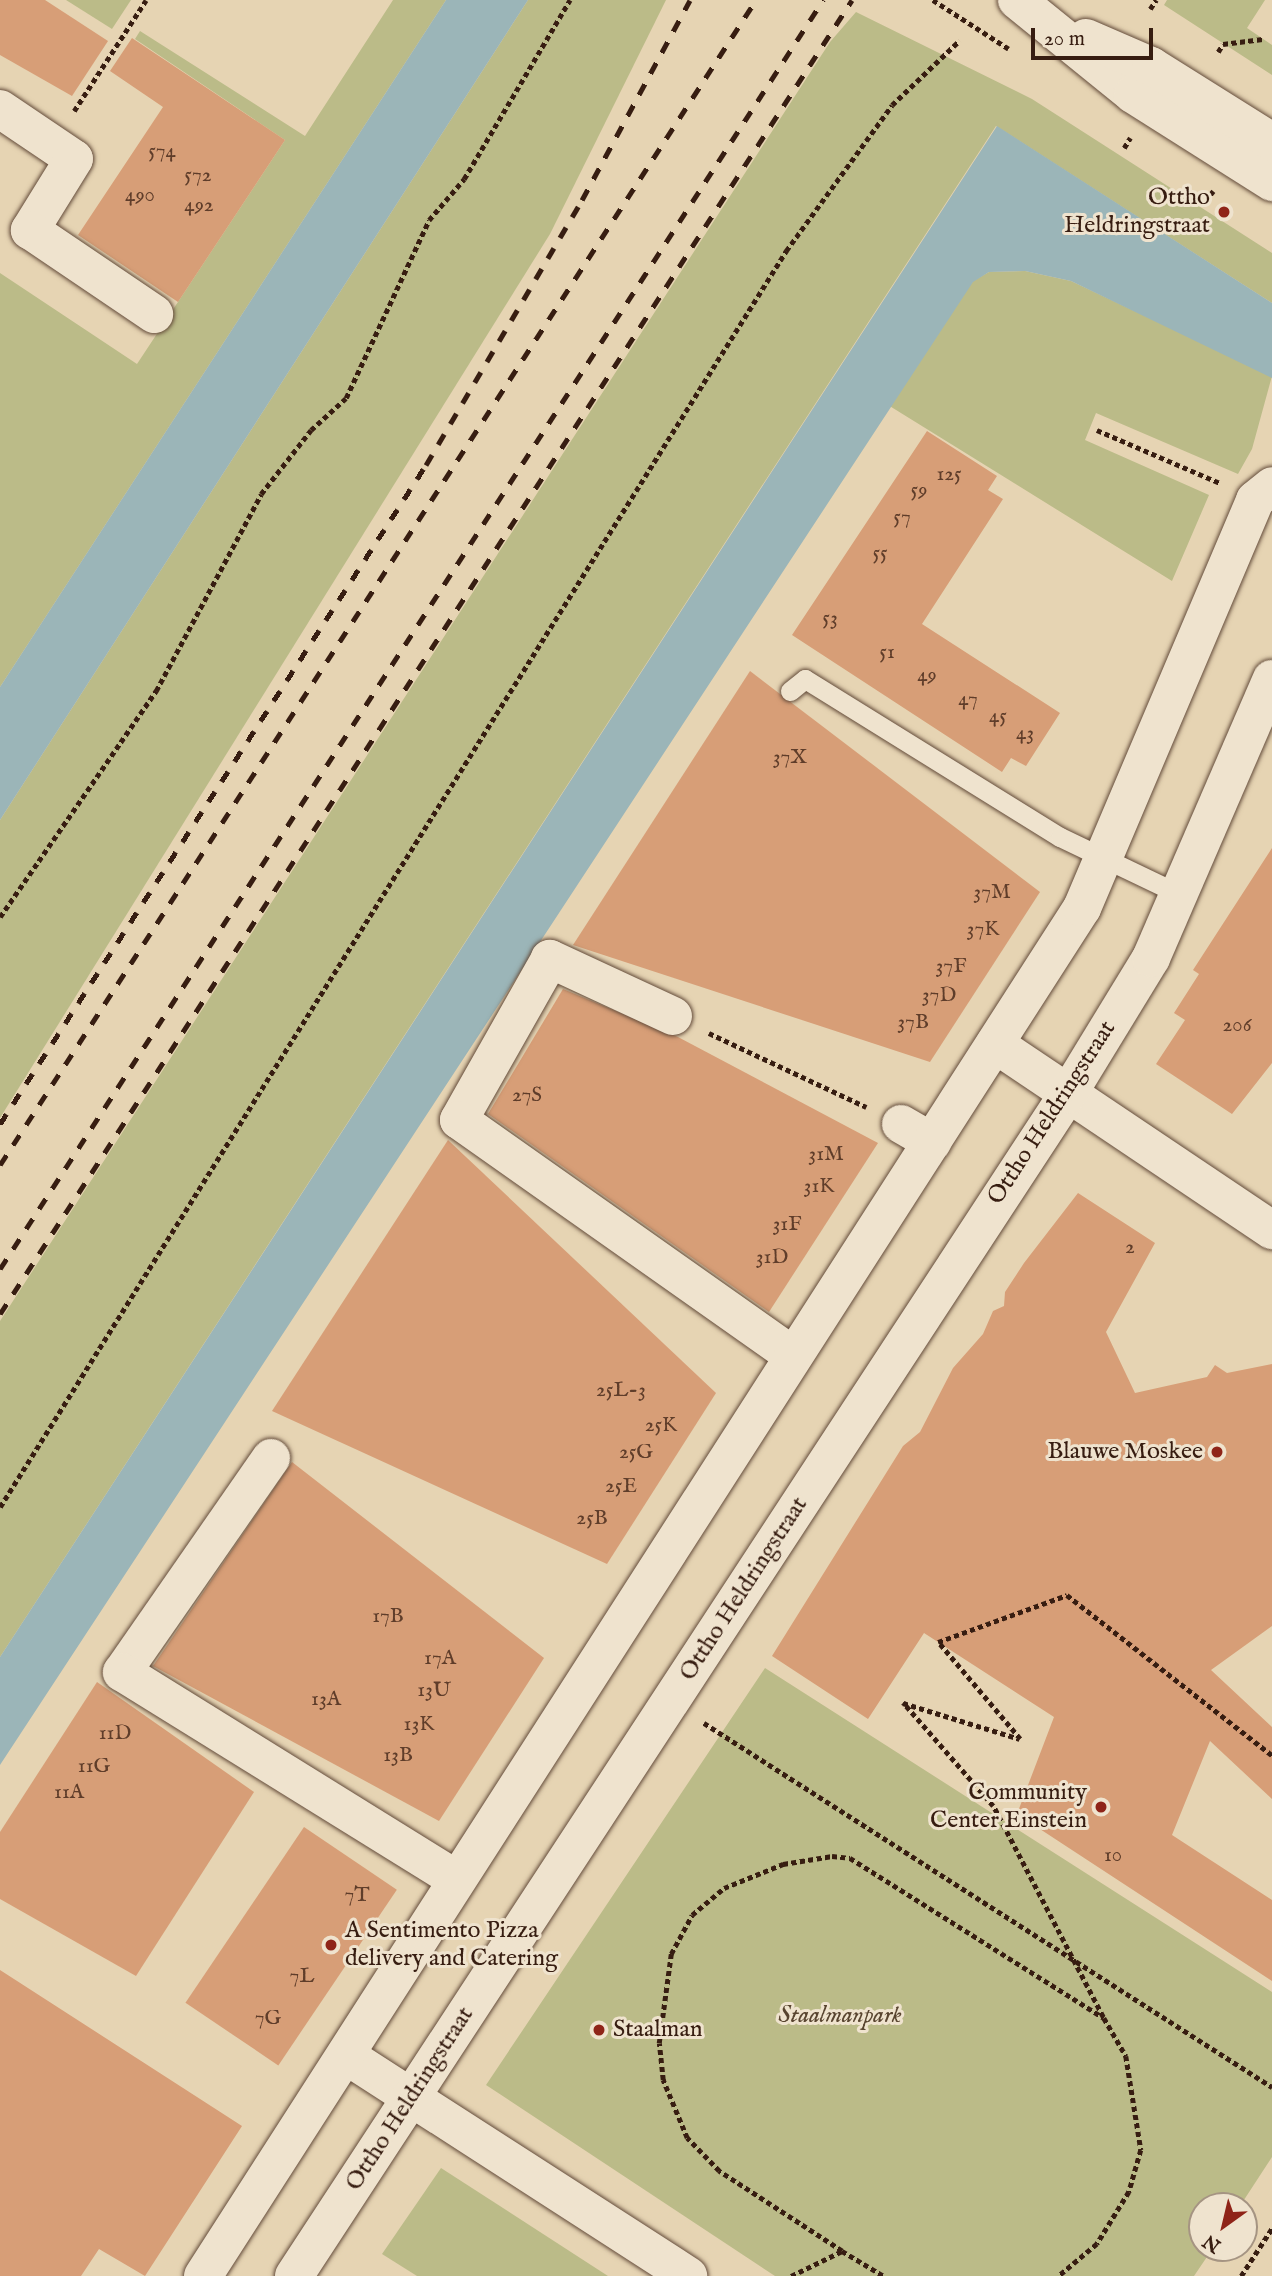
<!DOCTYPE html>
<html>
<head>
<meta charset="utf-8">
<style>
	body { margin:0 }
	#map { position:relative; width:1272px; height:2276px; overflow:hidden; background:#e6d4b3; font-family:"IM FELL English",serif }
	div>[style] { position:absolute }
	.green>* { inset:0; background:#bb8 }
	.water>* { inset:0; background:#9bb5b8 }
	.building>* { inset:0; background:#d79e77; transform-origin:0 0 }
	.path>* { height:4.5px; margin-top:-2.25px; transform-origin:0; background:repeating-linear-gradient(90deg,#371d11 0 5px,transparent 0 8.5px) }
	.roads { filter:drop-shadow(0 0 2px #634b3a) drop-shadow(0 0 2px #634b3a) }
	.lane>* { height:19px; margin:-9.5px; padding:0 9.5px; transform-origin:9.5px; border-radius:9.5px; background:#efe3ce }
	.street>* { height:38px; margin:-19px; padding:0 19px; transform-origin:19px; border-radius:19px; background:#efe3ce }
	.secondary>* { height:38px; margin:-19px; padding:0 19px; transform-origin:19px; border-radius:19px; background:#efe3ce }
	.rail>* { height:5px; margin-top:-2.5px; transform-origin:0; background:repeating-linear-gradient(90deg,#371d11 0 12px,transparent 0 24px) }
	.dots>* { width:19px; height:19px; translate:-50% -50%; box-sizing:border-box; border:4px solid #efe3ce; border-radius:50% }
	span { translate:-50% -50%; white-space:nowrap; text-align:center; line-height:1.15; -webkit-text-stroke:6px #efe3ce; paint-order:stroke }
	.number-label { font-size:21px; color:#5f3d2a }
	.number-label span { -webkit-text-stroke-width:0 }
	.poi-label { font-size:24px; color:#371d11 }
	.right { translate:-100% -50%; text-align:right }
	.left { translate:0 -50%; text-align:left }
	.street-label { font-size:24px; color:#371d11 }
	.park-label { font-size:24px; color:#58442f; font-style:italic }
	.north { position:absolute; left:1188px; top:2192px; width:70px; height:70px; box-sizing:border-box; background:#efe3ce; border:2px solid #a59482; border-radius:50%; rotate:214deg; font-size:19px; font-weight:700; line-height:28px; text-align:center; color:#371d11 }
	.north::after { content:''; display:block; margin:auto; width:24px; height:32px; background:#8f2418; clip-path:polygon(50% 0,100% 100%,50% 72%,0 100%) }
	.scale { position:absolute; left:1031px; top:28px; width:122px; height:32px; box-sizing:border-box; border:4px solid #371d11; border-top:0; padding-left:9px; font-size:21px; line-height:24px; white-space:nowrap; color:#371d11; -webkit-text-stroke:5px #efe3ce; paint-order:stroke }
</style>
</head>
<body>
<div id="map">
	<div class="green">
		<div style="clip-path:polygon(66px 0,131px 0,112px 29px)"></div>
		<div style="clip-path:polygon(393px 0,446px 0,0 687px,0 273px,137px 364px,285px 140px,135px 39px,140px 31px,305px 136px)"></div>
		<div style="clip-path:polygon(528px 0,666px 0,550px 234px,0 1118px,0 820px)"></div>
		<div style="clip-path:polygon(1167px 0,1265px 0,1247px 28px,1272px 45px,1272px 75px,1164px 5px)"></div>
		<div style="clip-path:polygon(856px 12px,1032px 99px,1272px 253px,1272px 303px,996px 126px,0 1657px,0 1321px,830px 42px)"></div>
		<div style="clip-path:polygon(1025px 271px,1071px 281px,1272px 376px,1252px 449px,1238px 474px,1096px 413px,1085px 440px,1209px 495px,1172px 581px,888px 405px,973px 281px,989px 272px)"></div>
		<div style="clip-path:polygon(765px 1668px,1272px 1992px,1272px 2157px,1240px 2206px,1202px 2206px,1202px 2248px,1213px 2248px,1194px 2276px,775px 2276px,486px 2085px)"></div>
		<div style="clip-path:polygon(441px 2168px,608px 2276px,417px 2276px,382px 2254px)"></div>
	</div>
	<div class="water">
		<div style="clip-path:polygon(446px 0,528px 0,0 820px,0 687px)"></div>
		<div style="clip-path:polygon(997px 126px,1272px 303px,1272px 378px,1071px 281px,1025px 271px,989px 272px,973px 282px,0 1765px,0 1657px)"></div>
	</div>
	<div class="building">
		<div style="clip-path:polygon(0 0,45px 0,108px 41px,72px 96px,0 55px)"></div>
		<div style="clip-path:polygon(132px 38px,285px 140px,178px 302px,78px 235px,163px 107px,110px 71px)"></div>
		<div style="clip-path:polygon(927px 431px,997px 476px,988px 490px,1003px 499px,922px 624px,1060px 713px,1026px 766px,1011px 758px,1002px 772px,792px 635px)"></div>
		<div style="clip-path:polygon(750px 671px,1040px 892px,930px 1062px,573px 945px)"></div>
		<div style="clip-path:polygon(1272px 848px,1272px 1063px,1232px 1114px,1156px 1064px,1185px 1020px,1174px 1013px,1199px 974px,1193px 970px)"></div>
		<div style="clip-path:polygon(563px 989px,678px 1037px,878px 1143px,769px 1312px,488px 1114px)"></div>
		<div style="clip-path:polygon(448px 1140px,716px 1393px,607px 1564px,272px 1411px)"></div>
		<div style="clip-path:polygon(1078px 1193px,1155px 1243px,1106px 1332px,1135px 1393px,1207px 1377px,1215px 1365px,1227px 1373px,1272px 1364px,1272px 1626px,1211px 1670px,1272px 1727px,1272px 1799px,1210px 1741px,1172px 1835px,1272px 1900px,1272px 1981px,1017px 1814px,1054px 1717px,924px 1633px,868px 1719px,772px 1656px,903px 1446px,920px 1432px,953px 1368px,983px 1334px,993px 1311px,1004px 1306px,1005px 1292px,1024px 1263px)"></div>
		<div style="clip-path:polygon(292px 1462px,544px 1658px,439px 1821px,153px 1666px)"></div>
		<div style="clip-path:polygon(97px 1682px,254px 1792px,136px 1976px,0 1899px,0 1832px)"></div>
		<div style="left:304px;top:1827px;width:112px;height:212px;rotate:34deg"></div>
		<div style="clip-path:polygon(0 1970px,242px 2126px,145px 2276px,99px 2249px,81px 2276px,0 2276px)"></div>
	</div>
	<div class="path">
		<div style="left:933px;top:0;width:90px;rotate:32.8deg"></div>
		<div style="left:1150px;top:9px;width:11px;rotate:-56deg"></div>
		<div style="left:1218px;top:52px;width:9px;rotate:-58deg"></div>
		<div style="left:1223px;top:44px;width:40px;rotate:-7.1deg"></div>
		<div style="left:74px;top:111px;width:132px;rotate:-57deg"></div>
		<div style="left:1124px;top:148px;width:12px;rotate:-59deg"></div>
		<div style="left:1205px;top:201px;width:13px;rotate:-51deg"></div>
		<div style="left:1097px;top:430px;width:134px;rotate:23.3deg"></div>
		<div style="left:0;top:917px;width:275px;rotate:-55.4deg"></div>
		<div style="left:156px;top:691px;width:223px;rotate:-61.9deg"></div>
		<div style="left:261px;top:494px;width:81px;rotate:-52deg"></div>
		<div style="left:311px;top:430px;width:47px;rotate:-42.4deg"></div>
		<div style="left:346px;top:398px;width:196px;rotate:-65deg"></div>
		<div style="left:429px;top:220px;width:54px;rotate:-49.5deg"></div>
		<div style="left:464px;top:179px;width:208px;rotate:-59.4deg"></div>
		<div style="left:709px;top:1033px;width:174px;rotate:25.2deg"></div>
		<div style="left:0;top:1507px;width:1482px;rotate:-57.96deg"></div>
		<div style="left:786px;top:251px;width:180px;rotate:-54deg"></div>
		<div style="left:892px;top:105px;width:93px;rotate:-43.7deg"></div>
		<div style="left:704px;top:1723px;width:675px;rotate:32.65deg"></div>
		<div style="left:1103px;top:2017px;width:238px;rotate:-117.5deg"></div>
		<div style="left:993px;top:1806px;width:137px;rotate:-131.1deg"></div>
		<div style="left:903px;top:1703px;width:122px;rotate:17.1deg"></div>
		<div style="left:1020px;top:1739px;width:127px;rotate:-130.2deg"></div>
		<div style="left:938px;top:1642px;width:137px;rotate:-20deg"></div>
		<div style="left:1067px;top:1595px;width:260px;rotate:38deg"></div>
		<div style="left:842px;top:2251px;width:147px;rotate:-147deg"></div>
		<div style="left:719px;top:2171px;width:46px;rotate:-134.1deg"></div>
		<div style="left:687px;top:2138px;width:63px;rotate:-112.5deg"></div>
		<div style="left:663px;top:2080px;width:37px;rotate:-96deg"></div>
		<div style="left:659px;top:2043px;width:90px;rotate:-82.3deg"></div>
		<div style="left:671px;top:1954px;width:44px;rotate:-61.7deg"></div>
		<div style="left:692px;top:1915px;width:42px;rotate:-40.2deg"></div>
		<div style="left:724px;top:1888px;width:64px;rotate:-22.1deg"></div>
		<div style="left:783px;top:1864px;width:50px;rotate:-9.3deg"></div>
		<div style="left:832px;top:1856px;width:18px;rotate:6deg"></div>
		<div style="left:850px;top:1858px;width:300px;rotate:32.2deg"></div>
		<div style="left:1104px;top:2018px;width:44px;rotate:59.9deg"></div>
		<div style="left:1126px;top:2056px;width:95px;rotate:80.9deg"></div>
		<div style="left:1141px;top:2150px;width:44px;rotate:105.9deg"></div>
		<div style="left:1129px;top:2192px;width:61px;rotate:121.6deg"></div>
		<div style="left:1097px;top:2244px;width:50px;rotate:139.9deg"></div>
		<div style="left:791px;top:2276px;width:57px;rotate:-26.1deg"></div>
		<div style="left:842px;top:2251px;width:49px;rotate:30.8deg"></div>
		<div style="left:1241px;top:2276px;width:57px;rotate:-57.1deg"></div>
	</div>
	<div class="roads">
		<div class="lane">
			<div style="left:790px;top:691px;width:19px;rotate:-39deg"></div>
			<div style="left:805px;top:679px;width:300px;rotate:31.8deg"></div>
			<div style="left:1060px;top:837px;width:132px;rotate:25.6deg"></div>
		</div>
		<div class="street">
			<div style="left:0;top:109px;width:89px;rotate:34deg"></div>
			<div style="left:74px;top:159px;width:84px;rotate:121.8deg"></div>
			<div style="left:30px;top:230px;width:150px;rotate:34.1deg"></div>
			<div style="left:673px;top:1016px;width:136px;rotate:-155.1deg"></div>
			<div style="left:550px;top:959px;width:185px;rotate:119.5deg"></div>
			<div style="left:459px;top:1120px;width:409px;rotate:35.2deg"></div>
			<div style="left:995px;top:1044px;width:334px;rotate:33.9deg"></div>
			<div style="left:901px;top:1124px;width:36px;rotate:30deg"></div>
			<div style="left:271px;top:1458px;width:261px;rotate:124.8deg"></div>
			<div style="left:122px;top:1672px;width:393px;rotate:31.8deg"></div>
			<div style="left:347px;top:2056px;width:406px;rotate:32.8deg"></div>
			<div style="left:203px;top:2276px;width:1626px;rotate:-57.28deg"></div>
			<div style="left:1082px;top:908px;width:443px;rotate:-67deg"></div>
			<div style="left:1255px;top:500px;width:22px;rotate:-39deg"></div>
			<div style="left:294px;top:2276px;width:1413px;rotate:-56.78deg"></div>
			<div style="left:1068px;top:1094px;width:159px;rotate:-58.6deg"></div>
			<div style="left:1151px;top:958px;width:304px;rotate:-66.6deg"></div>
		</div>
		<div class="secondary">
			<div style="left:1017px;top:0;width:149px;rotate:39deg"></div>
			<div style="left:1133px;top:94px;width:165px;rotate:32.3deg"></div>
			<div style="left:1086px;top:38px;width:71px;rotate:23.3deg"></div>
			<div style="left:1151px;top:66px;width:143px;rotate:32.1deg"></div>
		</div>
	</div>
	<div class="rail">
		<div style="left:0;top:1124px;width:785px;rotate:-57.12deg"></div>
		<div style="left:426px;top:465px;width:308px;rotate:-59.5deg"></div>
		<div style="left:582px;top:200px;width:227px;rotate:-61.6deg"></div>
		<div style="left:0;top:1165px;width:1389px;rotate:-57.02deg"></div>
		<div style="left:0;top:1269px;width:1513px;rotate:-57.03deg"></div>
		<div style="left:0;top:1314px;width:1566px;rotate:-57.04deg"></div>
	</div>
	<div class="dots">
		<div style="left:1224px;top:212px;background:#8f2418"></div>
		<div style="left:1217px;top:1452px;background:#8f2418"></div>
		<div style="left:1101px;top:1807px;background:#8f2418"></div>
		<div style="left:331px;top:1945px;background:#8f2418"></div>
		<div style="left:599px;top:2030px;background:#8f2418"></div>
	</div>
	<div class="number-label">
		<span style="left:162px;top:152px">574</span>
		<span style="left:198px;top:176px">572</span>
		<span style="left:140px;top:196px">490</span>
		<span style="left:199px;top:206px">492</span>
		<span style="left:949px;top:475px">125</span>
		<span style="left:919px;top:491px">59</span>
		<span style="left:902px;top:518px">57</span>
		<span style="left:880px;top:554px">55</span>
		<span style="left:830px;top:619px">53</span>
		<span style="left:887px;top:653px">51</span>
		<span style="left:927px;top:676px">49</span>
		<span style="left:968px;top:700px">47</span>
		<span style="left:998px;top:717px">45</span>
		<span style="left:1025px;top:734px">43</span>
		<span style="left:790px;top:758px">37X</span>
		<span style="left:992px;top:893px">37M</span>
		<span style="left:983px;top:930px">37K</span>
		<span style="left:951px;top:967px">37F</span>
		<span style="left:939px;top:996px">37D</span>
		<span style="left:913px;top:1023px">37B</span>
		<span style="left:1237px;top:1026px">206</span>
		<span style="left:527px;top:1096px">27S</span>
		<span style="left:826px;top:1155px">31M</span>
		<span style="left:819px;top:1187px">31K</span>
		<span style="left:787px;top:1225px">31F</span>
		<span style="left:1130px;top:1248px">2</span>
		<span style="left:772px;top:1258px">31D</span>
		<span style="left:621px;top:1391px">25L-3</span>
		<span style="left:661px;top:1426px">25K</span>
		<span style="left:636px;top:1453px">25G</span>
		<span style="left:621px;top:1487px">25E</span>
		<span style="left:592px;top:1519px">25B</span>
		<span style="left:388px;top:1617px">17B</span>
		<span style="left:440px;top:1659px">17A</span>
		<span style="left:434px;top:1691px">13U</span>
		<span style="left:326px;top:1700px">13A</span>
		<span style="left:419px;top:1725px">13K</span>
		<span style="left:115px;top:1734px">11D</span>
		<span style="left:398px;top:1756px">13B</span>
		<span style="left:94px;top:1767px">11G</span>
		<span style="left:69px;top:1793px">11A</span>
		<span style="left:1113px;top:1856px">10</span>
		<span style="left:357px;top:1896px">7T</span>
		<span style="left:302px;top:1977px">7L</span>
		<span style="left:268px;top:2019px">7G</span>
	</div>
	<div class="poi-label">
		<span class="right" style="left:1210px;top:212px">Ottho<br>Heldringstraat</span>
		<span class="right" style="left:1203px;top:1452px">Blauwe Moskee</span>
		<span class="right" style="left:1087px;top:1807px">Community<br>Center Einstein</span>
		<span class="left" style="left:345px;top:1945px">A Sentimento Pizza<br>delivery and Catering</span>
		<span class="left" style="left:613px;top:2030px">Staalman</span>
	</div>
	<div class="street-label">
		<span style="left:1052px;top:1113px;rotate:-57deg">Ottho Heldringstraat</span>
		<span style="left:744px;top:1589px;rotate:-57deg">Ottho Heldringstraat</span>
		<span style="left:410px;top:2099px;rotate:-57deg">Ottho Heldringstraat</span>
	</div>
	<div class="park-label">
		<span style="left:840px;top:2016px">Staalmanpark</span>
	</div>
	<div class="north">N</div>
	<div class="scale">20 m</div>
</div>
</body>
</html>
